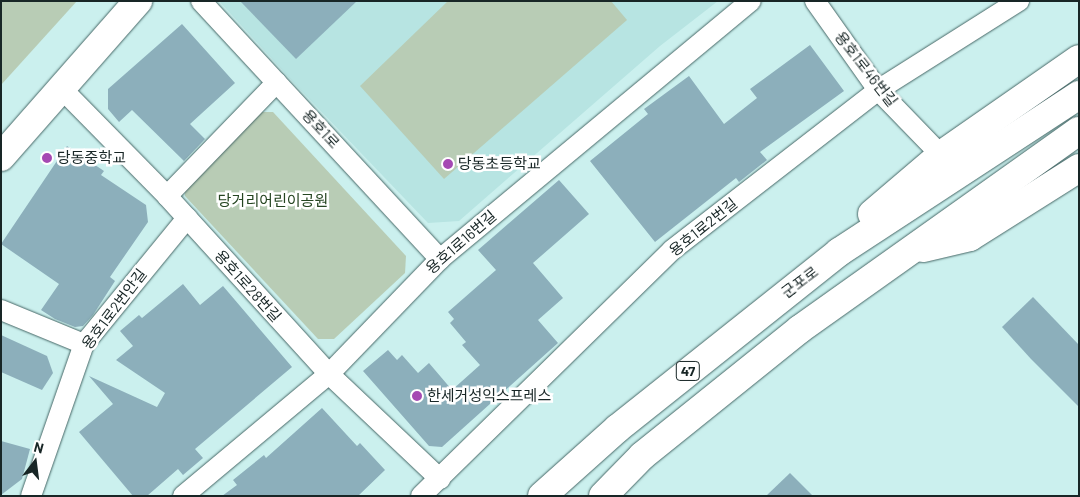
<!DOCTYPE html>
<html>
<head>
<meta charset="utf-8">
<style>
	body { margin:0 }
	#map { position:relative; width:1080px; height:497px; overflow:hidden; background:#cbf0ee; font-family:Barlow,"Noto Sans KR",sans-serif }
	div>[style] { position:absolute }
	.built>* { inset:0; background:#b7e4e2 }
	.green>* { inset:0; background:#b8ccb5 }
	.building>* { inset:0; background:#8cafbb }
	.roads { filter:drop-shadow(0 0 1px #466766) drop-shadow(0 0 1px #466766) }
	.street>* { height:20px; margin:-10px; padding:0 10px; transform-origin:10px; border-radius:10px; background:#fff }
	.secondary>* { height:28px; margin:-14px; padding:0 14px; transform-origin:14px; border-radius:14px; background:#fff }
	.primary>* { height:28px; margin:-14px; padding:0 14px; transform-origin:14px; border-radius:14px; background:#fff }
	.dots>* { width:14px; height:14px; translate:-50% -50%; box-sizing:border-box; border:2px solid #fff; border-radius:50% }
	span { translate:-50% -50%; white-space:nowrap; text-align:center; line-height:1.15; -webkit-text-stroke:5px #fff; paint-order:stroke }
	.shield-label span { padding:1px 4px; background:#fff; border:1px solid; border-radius:4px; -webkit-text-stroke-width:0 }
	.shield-label { font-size:14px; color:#182626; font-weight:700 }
	.street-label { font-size:15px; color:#182626 }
	.poi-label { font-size:15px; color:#182626 }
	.left { translate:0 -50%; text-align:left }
	.park-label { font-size:15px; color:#254521 }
	.frame { position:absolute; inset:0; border:2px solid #182626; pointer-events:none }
	.north { position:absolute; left:10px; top:437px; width:50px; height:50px; -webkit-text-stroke:4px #fff; paint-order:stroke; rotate:15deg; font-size:14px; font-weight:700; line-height:20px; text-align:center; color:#182626 }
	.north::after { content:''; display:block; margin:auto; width:18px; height:22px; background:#182626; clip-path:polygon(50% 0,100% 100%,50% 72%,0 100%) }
</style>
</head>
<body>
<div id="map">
	<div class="built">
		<div style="clip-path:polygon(219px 1px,718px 1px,660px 46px,459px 221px,428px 223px,292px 81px)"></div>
	</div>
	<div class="green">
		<div style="clip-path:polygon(1px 1px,77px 1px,1px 85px)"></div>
		<div style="clip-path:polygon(448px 1px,611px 1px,627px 20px,444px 179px,360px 86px)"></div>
		<div style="clip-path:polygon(261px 112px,273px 112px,406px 256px,405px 273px,334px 339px,318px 339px,185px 196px,184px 185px)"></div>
	</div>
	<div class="building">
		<div style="clip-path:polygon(240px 1px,357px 1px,296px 59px)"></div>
		<div style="clip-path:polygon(182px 24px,235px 83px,190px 124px,205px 139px,184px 161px,132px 110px,119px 122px,108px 109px,108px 89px)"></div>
		<div style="clip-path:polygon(810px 45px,844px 91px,760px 152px,767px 160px,739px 182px,736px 178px,655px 242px,590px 161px,648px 114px,644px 109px,689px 76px,724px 124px,757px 98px,750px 89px)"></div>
		<div style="clip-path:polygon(67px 146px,104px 171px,101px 175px,146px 205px,148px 222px,110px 277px,115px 281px,93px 315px,83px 326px,75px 327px,55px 319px,41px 310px,59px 284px,1px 244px)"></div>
		<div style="clip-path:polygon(559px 180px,589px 214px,533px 263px,563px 298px,538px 320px,558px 343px,442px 447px,429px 446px,363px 371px,388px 350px,397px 360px,402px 355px,418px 373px,429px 363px,452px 390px,480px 365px,462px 345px,466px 342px,450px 323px,454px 319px,448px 312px,496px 270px,478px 250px)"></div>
		<div style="clip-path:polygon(183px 284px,200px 305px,223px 286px,292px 367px,195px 449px,203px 458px,183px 475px,178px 469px,147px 496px,133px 496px,79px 432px,113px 404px,89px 376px,157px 407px,165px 393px,116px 360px,133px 346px,120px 331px,139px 315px,142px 318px)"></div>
		<div style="clip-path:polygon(1033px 297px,1079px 345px,1079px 407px,1031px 359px,1002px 327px)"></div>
		<div style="clip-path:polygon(1px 335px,47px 356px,53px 373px,42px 390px,1px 372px)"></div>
		<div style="clip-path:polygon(322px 408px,357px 446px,360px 443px,385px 470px,358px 496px,222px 496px,237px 485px,233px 480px,264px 455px,266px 458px)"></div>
		<div style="clip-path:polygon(1px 441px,30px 449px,22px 479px,1px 495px)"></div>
		<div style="clip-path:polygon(790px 473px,813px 496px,766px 496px)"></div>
	</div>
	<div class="roads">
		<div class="street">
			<div style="left:201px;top:1px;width:352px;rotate:47.2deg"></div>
			<div style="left:815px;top:1px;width:109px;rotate:54.7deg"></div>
			<div style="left:878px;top:90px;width:91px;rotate:45.9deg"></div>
			<div style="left:61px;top:88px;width:151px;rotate:45.5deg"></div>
			<div style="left:167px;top:196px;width:241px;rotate:47.7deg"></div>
			<div style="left:329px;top:374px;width:153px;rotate:43.4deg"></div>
			<div style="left:167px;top:196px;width:158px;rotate:-46deg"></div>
			<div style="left:1px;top:310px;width:90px;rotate:22.3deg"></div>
			<div style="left:31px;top:496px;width:161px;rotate:-70.8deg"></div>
			<div style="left:84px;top:344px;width:163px;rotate:-50.7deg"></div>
			<div style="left:183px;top:496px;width:190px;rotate:-39.9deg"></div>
			<div style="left:329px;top:374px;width:160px;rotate:-46deg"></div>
			<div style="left:440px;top:259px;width:404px;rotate:-39.7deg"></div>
			<div style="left:421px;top:496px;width:351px;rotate:-44.4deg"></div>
			<div style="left:672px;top:250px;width:261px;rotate:-37.8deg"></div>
			<div style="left:878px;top:90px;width:167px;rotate:-32.3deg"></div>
		</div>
		<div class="secondary">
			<div style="left:1px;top:157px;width:208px;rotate:-48.7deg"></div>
		</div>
		<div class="primary">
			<div style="left:872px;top:214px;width:91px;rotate:-40.5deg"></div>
			<div style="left:941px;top:155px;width:168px;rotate:-34.8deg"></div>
			<div style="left:923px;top:248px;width:48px;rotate:-13.2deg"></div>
			<div style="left:970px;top:237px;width:129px;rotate:-32.3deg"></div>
			<div style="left:542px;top:496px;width:102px;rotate:-41.8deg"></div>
			<div style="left:618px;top:428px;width:283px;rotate:-38.5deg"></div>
			<div style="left:839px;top:252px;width:287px;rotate:-33.2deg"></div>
			<div style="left:603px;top:496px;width:56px;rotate:-45.7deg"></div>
			<div style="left:642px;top:456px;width:203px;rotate:-38.8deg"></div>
			<div style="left:800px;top:329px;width:342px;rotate:-35.4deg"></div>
		</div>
	</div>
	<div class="dots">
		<div style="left:47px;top:158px;background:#a549b3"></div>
		<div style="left:448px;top:164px;background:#a549b3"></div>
		<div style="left:417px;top:396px;background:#a549b3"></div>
	</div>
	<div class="shield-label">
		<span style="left:688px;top:371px">47</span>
	</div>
	<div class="street-label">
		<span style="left:866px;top:69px;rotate:52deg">용호1로46번길</span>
		<span style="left:321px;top:129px;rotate:47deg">용호1로</span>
		<span style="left:703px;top:227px;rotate:-39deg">용호1로2번길</span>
		<span style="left:461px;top:242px;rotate:-41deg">용호1로16번길</span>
		<span style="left:800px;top:282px;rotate:-37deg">군포로</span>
		<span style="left:248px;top:286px;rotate:48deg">용호1로28번길</span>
		<span style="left:114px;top:309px;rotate:-53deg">용호1로2번안길</span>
	</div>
	<div class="poi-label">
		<span class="left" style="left:57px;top:158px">당동중학교</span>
		<span class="left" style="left:458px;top:164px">당동초등학교</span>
		<span class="left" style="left:427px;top:396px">한세거성익스프레스</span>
	</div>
	<div class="park-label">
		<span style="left:273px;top:201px">당거리어린이공원</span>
	</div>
	<div class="frame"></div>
	<div class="north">N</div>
</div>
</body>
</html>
